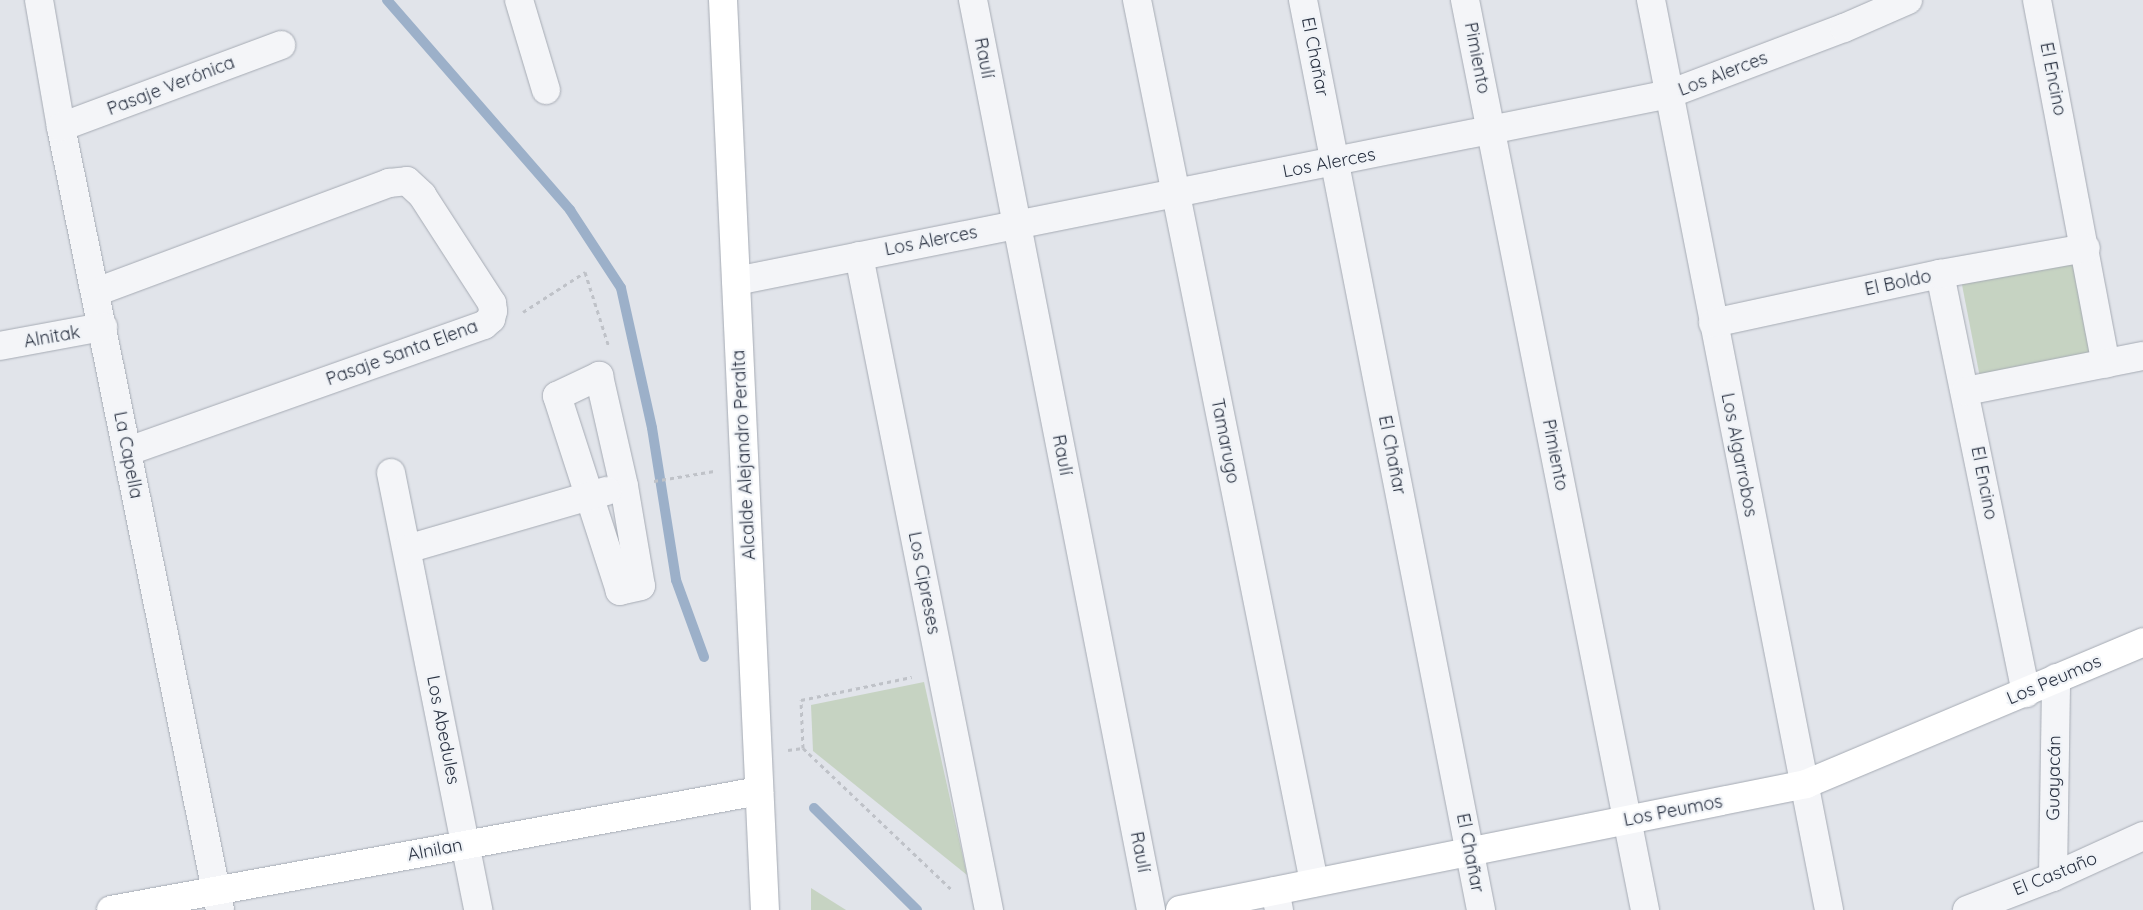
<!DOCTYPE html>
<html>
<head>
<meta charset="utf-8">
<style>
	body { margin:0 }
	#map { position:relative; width:2143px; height:910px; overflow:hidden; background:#e1e4ea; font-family:Quicksand,sans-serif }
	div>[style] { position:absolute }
	.green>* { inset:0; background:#c6d3c2; transform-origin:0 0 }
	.stream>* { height:10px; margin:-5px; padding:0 5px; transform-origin:5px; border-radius:5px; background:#9cb0c9 }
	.path>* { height:3px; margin-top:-1.5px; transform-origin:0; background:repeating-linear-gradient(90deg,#bfc2c8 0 4px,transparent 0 8px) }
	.roads { filter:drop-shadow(0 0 1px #a6abb4) drop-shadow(0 0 1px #a6abb4) }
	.street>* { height:28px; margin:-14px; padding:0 14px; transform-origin:14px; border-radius:14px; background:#f4f5f8 }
	.secondary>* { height:28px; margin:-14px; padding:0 14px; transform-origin:14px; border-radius:14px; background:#fff }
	span { translate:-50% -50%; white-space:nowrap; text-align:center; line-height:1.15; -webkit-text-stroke:4.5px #f0f3f7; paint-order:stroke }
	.street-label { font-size:18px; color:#293141 }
</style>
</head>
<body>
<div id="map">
	<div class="green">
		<div style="left:2077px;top:258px;width:97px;height:118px;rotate:79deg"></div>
		<div style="clip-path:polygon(924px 682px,967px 875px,813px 751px,811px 705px)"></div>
		<div style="clip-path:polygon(811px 888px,846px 910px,811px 910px)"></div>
	</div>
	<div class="stream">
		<div style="left:387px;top:0;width:279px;rotate:48.9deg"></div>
		<div style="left:570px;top:210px;width:93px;rotate:56.8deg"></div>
		<div style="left:621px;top:288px;width:143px;rotate:77.5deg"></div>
		<div style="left:652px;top:428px;width:154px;rotate:81deg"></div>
		<div style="left:676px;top:580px;width:82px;rotate:70deg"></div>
		<div style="left:814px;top:808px;width:145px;rotate:44.7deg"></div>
	</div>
	<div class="path">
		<div style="left:523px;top:312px;width:74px;rotate:-32.8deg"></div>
		<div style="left:585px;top:272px;width:79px;rotate:72.3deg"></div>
		<div style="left:654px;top:481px;width:61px;rotate:-9.5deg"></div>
		<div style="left:803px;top:748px;width:48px;rotate:-92.4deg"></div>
		<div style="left:801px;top:700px;width:113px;rotate:-11.7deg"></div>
		<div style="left:788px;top:750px;width:15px;rotate:-8deg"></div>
		<div style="left:803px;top:748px;width:206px;rotate:43.6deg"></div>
	</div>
	<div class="roads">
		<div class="street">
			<div style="left:39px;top:0;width:129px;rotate:80.2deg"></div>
			<div style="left:61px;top:127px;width:799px;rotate:78.52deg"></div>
			<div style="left:519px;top:0;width:94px;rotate:73.3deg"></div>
			<div style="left:973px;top:0;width:927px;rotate:78.93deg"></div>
			<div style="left:1137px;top:0;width:900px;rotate:78.65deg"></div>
			<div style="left:1303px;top:0;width:927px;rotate:78.93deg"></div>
			<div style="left:1465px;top:0;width:928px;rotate:78.81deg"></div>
			<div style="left:1651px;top:0;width:927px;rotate:78.93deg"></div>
			<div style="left:2037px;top:0;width:370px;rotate:79.3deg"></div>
			<div style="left:61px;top:127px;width:235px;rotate:-20.4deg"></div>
			<div style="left:859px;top:256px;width:667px;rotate:78.76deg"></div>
			<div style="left:1940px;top:274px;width:428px;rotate:78.4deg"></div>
			<div style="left:736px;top:281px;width:952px;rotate:-11.33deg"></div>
			<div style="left:1669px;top:94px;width:187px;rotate:-20.7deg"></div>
			<div style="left:1844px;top:28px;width:70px;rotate:-23.6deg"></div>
			<div style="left:96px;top:292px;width:313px;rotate:-20.4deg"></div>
			<div style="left:389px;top:183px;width:18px;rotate:-6deg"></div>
			<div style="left:407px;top:181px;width:21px;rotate:43deg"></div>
			<div style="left:422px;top:195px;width:129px;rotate:57.1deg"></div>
			<div style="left:492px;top:303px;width:8px;rotate:83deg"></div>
			<div style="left:493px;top:311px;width:8px;rotate:104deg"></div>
			<div style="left:491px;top:319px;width:9px;rotate:139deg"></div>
			<div style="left:484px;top:325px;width:378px;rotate:160.5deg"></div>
			<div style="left:1713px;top:323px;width:232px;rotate:-12.2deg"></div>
			<div style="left:1940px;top:274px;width:148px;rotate:-10.1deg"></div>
			<div style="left:0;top:346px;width:105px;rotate:-10.5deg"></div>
			<div style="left:599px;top:376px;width:113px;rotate:77.2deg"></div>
			<div style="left:624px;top:486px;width:101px;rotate:80.4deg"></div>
			<div style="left:641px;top:586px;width:22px;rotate:167deg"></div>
			<div style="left:620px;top:591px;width:205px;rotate:-107.9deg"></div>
			<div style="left:557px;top:396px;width:47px;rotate:-25.5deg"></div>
			<div style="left:1966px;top:391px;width:180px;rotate:-11.2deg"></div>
			<div style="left:391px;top:473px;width:446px;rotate:78.7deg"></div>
			<div style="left:407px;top:549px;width:208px;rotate:-16.2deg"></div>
			<div style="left:2053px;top:877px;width:199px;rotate:-89.1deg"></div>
			<div style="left:1275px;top:891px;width:19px;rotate:78deg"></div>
			<div style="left:1967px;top:910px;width:92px;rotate:-21deg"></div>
			<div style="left:2053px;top:877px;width:99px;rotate:-24.5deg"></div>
		</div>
		<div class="secondary">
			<div style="left:723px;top:0;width:911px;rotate:87.36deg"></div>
			<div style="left:111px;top:910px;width:659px;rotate:-10.41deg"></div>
			<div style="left:1180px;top:910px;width:639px;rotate:-11.38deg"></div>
			<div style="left:1806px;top:784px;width:366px;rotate:-22.8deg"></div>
		</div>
	</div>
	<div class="street-label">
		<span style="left:1315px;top:57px;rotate:79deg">El Chañar</span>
		<span style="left:984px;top:58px;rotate:79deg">Raulí</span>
		<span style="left:1477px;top:58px;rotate:79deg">Pimiento</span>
		<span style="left:1723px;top:74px;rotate:-21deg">Los Alerces</span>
		<span style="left:2053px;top:79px;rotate:79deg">El Encino</span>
		<span style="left:171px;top:86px;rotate:-21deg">Pasaje Verónica</span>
		<span style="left:1329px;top:163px;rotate:-11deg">Los Alerces</span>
		<span style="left:931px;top:241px;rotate:-11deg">Los Alerces</span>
		<span style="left:1898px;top:283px;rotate:-12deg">El Boldo</span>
		<span style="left:52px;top:337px;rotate:-10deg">Alnitak</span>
		<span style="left:402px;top:353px;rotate:-20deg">Pasaje Santa Elena</span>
		<span style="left:1225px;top:441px;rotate:79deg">Tamarugo</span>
		<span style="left:128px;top:455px;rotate:79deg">La Capella</span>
		<span style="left:744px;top:455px;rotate:-93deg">Alcalde Alejandro Peralta</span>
		<span style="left:1062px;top:455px;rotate:79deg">Raulí</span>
		<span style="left:1392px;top:455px;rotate:79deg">El Chañar</span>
		<span style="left:1555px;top:455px;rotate:79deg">Pimiento</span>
		<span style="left:1739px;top:455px;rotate:79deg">Los Algarrobos</span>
		<span style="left:1984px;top:483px;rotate:79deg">El Encino</span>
		<span style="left:924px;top:583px;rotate:79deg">Los Cipreses</span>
		<span style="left:2054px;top:680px;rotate:-23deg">Los Peumos</span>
		<span style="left:443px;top:730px;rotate:79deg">Los Abedules</span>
		<span style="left:2054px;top:778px;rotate:-89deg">Guayacán</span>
		<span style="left:1673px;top:811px;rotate:-11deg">Los Peumos</span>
		<span style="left:435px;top:850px;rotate:-11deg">Alnilan</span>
		<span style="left:1140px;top:852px;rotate:79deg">Raulí</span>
		<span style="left:1470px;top:853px;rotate:79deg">El Chañar</span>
		<span style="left:2055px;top:874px;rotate:-22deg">El Castaño</span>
	</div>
</div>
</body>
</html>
